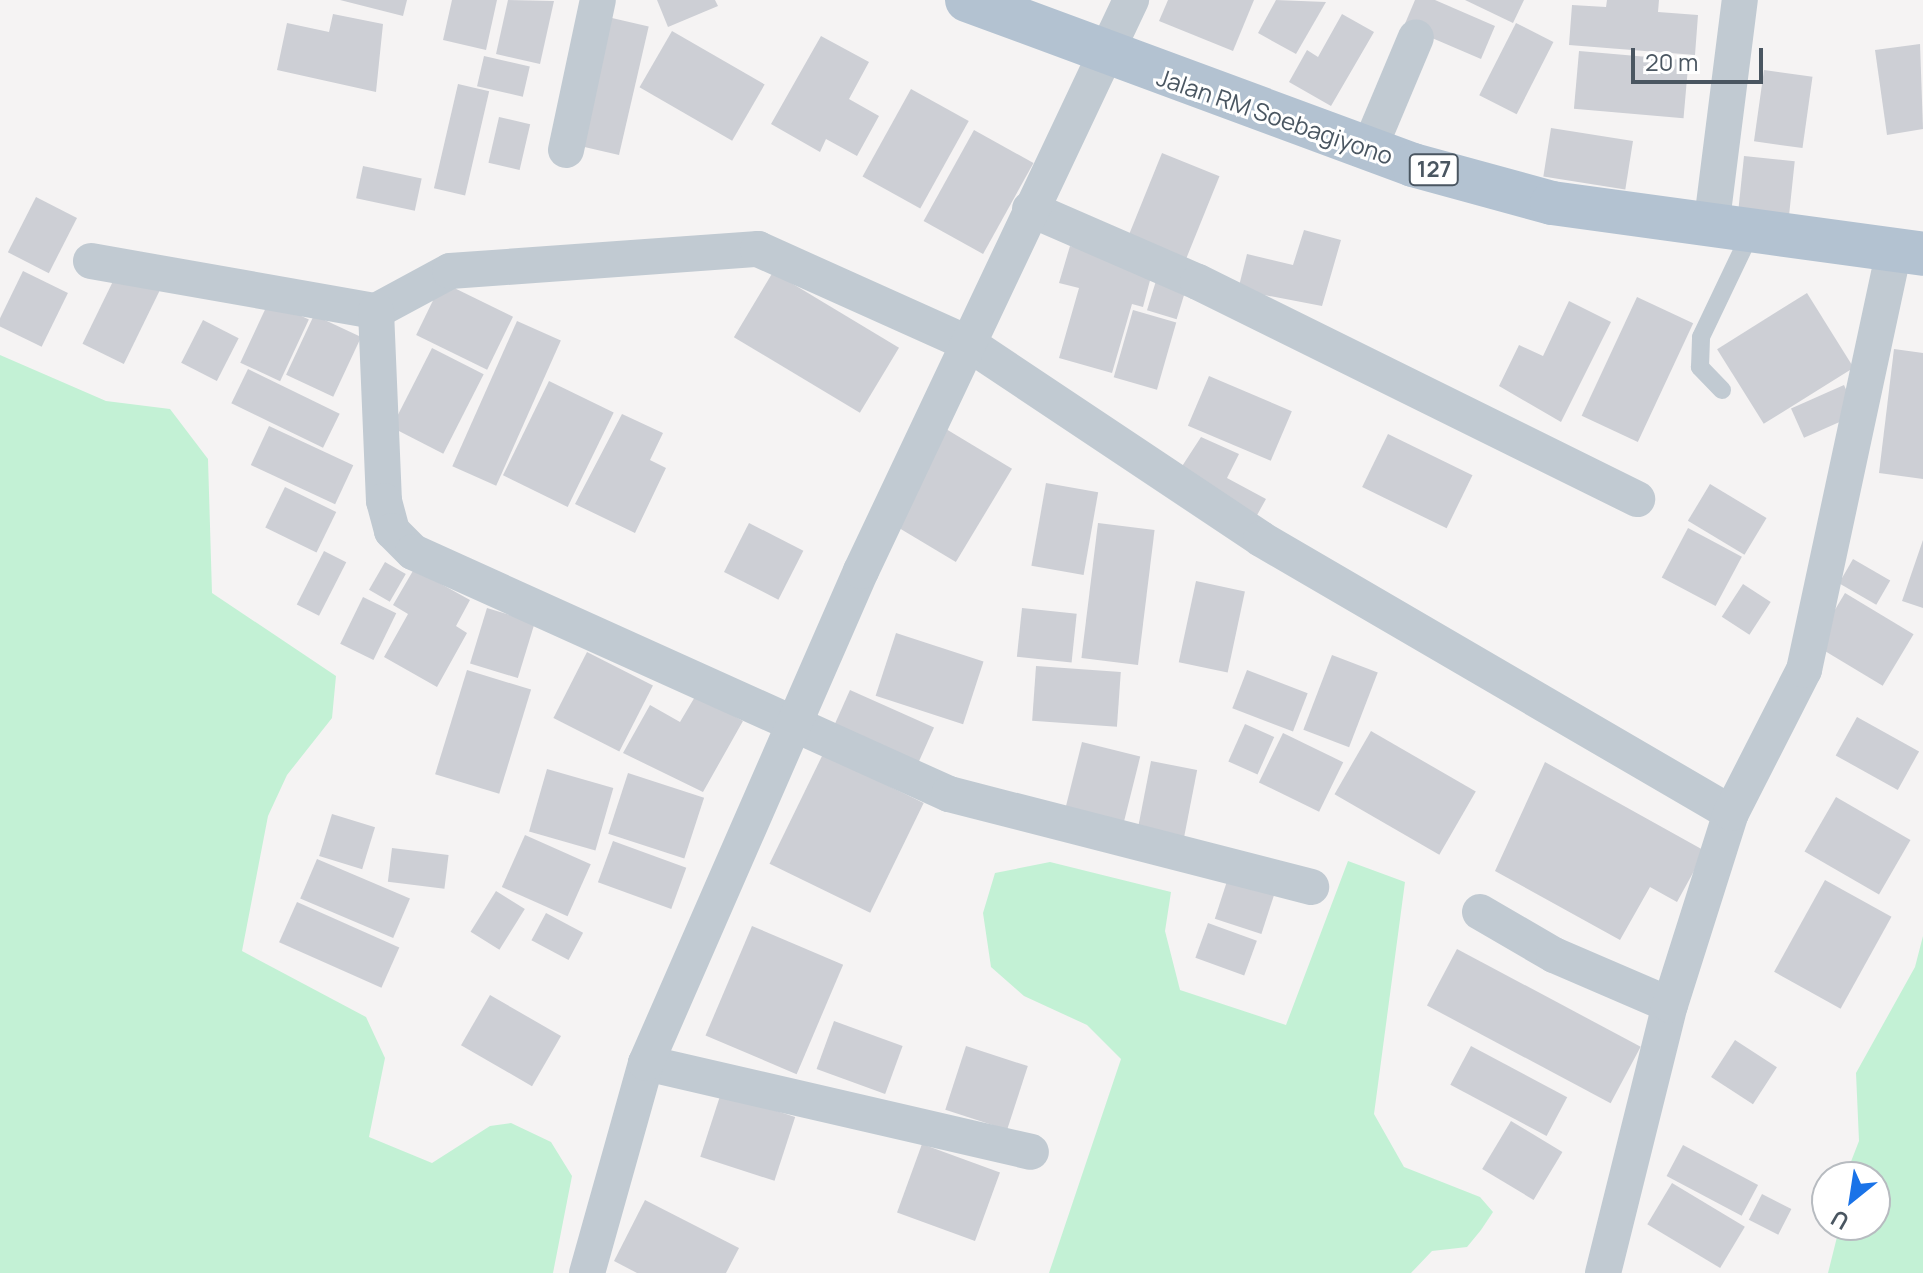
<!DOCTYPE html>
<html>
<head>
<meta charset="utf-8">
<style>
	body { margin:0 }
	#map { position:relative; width:1923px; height:1273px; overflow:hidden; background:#f5f3f3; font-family:Manrope,sans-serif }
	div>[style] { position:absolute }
	.green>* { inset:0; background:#c3f1d5 }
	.building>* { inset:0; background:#cdcfd5; transform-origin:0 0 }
	.lane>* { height:18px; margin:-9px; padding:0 9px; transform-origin:9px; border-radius:9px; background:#c1cad2 }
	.street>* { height:36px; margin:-18px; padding:0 18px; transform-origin:18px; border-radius:18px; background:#c1cad2 }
	.primary>* { height:44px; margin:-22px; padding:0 22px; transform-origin:22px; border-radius:22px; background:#b3c2d1 }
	span { translate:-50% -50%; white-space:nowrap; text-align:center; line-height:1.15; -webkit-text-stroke:6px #fff; paint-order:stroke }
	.shield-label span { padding:2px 6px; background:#fff; border:2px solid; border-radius:6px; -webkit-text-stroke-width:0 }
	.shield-label { font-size:22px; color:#4a5661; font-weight:700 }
	.street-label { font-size:24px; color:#4a5661 }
	.north { position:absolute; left:1811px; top:1161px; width:80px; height:80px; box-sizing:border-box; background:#fff; border:2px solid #b7bbc0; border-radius:50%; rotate:210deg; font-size:22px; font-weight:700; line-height:32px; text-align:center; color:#4a5661 }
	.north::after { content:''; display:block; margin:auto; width:28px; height:36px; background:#1a73e8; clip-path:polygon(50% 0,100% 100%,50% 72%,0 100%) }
	.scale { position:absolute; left:1631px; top:48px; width:132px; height:36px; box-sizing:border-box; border:4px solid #4a5661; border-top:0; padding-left:10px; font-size:24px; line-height:28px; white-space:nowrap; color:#4a5661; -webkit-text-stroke:6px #fff; paint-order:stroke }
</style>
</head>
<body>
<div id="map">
	<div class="green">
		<div style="clip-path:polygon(0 355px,106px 401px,170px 409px,208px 459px,212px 593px,336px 676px,332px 718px,287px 775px,268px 816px,242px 951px,366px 1017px,385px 1058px,369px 1137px,432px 1163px,490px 1126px,511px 1123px,551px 1142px,572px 1176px,553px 1273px,0 1273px)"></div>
		<div style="clip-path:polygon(1348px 861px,1405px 882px,1374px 1114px,1404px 1167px,1480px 1197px,1493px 1212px,1481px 1230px,1467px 1247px,1432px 1251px,1411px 1273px,1049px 1273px,1121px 1059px,1087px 1025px,1024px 996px,991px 967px,983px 913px,995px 873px,1050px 862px,1171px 892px,1165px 931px,1180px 990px,1286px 1025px)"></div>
		<div style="clip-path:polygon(1923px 936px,1923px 1273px,1828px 1273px,1840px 1225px,1875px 1225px,1875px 1177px,1845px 1177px,1859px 1141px,1856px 1073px,1915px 967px)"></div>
	</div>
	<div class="building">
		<div style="clip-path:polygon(340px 0,407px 0,403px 16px)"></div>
		<div style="clip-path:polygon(452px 0,497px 0,486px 50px,443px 40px)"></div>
		<div style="clip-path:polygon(508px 0,554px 1px,540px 64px,496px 54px)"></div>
		<div style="clip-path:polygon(657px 0,715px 0,718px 6px,668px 27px)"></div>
		<div style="clip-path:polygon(1168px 0,1254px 0,1233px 51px,1159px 21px)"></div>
		<div style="clip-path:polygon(1276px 0,1326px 2px,1296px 54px,1258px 33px)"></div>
		<div style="clip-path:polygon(1415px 0,1435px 0,1495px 26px,1481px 59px,1404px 26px)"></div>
		<div style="clip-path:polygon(1465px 0,1524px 0,1513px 23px)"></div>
		<div style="clip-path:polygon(1607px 0,1659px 0,1658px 12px,1698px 15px,1695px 55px,1569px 45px,1572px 5px,1606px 7px)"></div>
		<div style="clip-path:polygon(333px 14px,383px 24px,376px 92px,277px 70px,287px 23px,329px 32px)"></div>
		<div style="clip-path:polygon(1342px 14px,1374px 32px,1331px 106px,1289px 82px,1307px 50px,1318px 57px)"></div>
		<div style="left:599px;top:15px;width:51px;height:132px;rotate:13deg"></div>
		<div style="left:1516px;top:23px;width:42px;height:81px;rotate:27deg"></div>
		<div style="left:672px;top:31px;width:107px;height:65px;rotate:30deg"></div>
		<div style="clip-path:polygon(821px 36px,869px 62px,849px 99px,879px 116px,857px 156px,826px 139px,820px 152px,771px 124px)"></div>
		<div style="clip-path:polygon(1920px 44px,1923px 129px,1887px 135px,1875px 50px)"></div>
		<div style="left:1579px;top:51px;width:110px;height:58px;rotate:5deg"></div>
		<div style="left:484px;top:56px;width:47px;height:31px;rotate:13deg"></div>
		<div style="left:1764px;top:70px;width:49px;height:72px;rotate:8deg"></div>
		<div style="left:458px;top:84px;width:32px;height:107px;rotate:13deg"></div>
		<div style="left:911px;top:89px;width:66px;height:100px;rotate:29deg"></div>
		<div style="left:499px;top:117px;width:32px;height:47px;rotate:13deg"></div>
		<div style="left:1551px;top:128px;width:83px;height:49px;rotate:9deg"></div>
		<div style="left:974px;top:130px;width:68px;height:104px;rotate:29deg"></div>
		<div style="left:1162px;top:153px;width:62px;height:99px;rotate:22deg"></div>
		<div style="left:1744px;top:156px;width:51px;height:55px;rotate:6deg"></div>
		<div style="left:363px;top:166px;width:60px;height:33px;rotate:12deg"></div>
		<div style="left:36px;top:197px;width:46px;height:62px;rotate:27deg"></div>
		<div style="clip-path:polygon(1304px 230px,1341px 240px,1322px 306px,1238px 290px,1247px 254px,1293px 265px)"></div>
		<div style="clip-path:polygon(1070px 246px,1153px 269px,1143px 307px,1132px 304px,1112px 373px,1059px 358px,1079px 288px,1059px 283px)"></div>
		<div style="left:23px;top:271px;width:50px;height:60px;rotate:26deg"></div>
		<div style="left:118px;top:271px;width:46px;height:81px;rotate:26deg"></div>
		<div style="left:1159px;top:271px;width:31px;height:41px;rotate:17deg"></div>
		<div style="left:773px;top:272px;width:147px;height:76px;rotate:31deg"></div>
		<div style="left:442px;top:282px;width:79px;height:59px;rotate:26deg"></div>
		<div style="left:1807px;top:293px;width:88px;height:106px;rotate:58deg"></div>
		<div style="left:1637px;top:297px;width:62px;height:131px;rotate:25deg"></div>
		<div style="left:269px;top:301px;width:44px;height:68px;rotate:25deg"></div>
		<div style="clip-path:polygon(1569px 301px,1611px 322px,1561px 422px,1499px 386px,1519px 345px,1543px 356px)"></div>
		<div style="left:1133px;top:310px;width:45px;height:70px;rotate:16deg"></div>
		<div style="left:314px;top:315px;width:52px;height:66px;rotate:25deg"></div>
		<div style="left:203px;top:320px;width:40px;height:48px;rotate:27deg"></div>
		<div style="left:517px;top:321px;width:48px;height:159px;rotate:24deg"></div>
		<div style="left:432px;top:348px;width:58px;height:89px;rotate:27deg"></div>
		<div style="clip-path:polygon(1894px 349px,1923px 353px,1923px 479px,1879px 473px)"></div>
		<div style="left:248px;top:369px;width:102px;height:38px;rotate:26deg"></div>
		<div style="left:1209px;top:376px;width:90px;height:54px;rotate:23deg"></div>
		<div style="left:549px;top:381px;width:72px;height:105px;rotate:26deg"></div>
		<div style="left:1844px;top:385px;width:32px;height:58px;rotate:66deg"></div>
		<div style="clip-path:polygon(622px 414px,663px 433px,650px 460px,666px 468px,635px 533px,575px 504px)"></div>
		<div style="left:269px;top:426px;width:93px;height:43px;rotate:25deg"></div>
		<div style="left:946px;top:429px;width:77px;height:109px;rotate:31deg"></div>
		<div style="left:1388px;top:434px;width:94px;height:59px;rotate:26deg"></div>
		<div style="clip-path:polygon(1201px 437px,1239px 454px,1227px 478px,1266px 499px,1256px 517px,1177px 474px)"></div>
		<div style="left:1046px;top:483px;width:53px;height:84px;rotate:10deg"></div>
		<div style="left:1710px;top:484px;width:66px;height:43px;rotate:31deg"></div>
		<div style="left:285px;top:487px;width:57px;height:45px;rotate:26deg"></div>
		<div style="left:749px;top:523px;width:61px;height:55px;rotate:27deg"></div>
		<div style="left:1098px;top:523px;width:57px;height:136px;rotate:7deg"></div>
		<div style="left:1688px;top:528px;width:61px;height:56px;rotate:28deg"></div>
		<div style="clip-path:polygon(1923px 540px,1923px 608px,1902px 601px)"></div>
		<div style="left:324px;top:551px;width:25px;height:60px;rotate:27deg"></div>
		<div style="left:1853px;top:559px;width:43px;height:28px;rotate:30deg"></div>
		<div style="left:385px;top:562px;width:24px;height:32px;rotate:30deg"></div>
		<div style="clip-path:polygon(414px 569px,470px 600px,456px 626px,467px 633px,437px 687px,384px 657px,408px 614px,393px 605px)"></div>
		<div style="left:1196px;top:581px;width:50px;height:83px;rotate:12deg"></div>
		<div style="left:1743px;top:584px;width:33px;height:39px;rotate:33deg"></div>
		<div style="left:1845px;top:593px;width:80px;height:60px;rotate:31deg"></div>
		<div style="left:363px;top:597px;width:37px;height:52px;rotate:26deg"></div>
		<div style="left:487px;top:608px;width:50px;height:58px;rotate:17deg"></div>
		<div style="left:1022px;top:608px;width:55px;height:49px;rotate:6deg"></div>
		<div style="left:896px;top:633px;width:92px;height:66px;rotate:18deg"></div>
		<div style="left:587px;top:652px;width:74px;height:74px;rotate:27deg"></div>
		<div style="left:1332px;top:655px;width:49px;height:80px;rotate:21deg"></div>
		<div style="left:1036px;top:666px;width:85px;height:55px;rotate:4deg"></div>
		<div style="left:467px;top:670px;width:67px;height:109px;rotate:17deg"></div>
		<div style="left:1247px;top:670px;width:65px;height:41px;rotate:21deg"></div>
		<div style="left:850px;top:690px;width:92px;height:49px;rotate:24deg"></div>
		<div style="clip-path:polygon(696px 695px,743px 721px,703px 792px,623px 753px,650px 705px,680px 722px)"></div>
		<div style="left:1857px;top:717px;width:71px;height:44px;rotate:29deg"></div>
		<div style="left:1245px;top:724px;width:32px;height:41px;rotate:24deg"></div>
		<div style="left:1371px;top:731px;width:121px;height:73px;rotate:30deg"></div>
		<div style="left:1283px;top:733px;width:67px;height:55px;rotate:26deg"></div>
		<div style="left:1082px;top:742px;width:60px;height:72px;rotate:14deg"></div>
		<div style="left:823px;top:754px;width:112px;height:122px;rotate:26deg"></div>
		<div style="left:1151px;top:761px;width:47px;height:71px;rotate:11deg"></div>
		<div style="clip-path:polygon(1545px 762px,1705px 851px,1677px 902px,1650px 887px,1620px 940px,1495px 871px)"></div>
		<div style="left:547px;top:769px;width:69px;height:65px;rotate:16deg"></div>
		<div style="left:628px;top:773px;width:80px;height:64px;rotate:18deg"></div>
		<div style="left:1836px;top:797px;width:86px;height:63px;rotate:30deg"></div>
		<div style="left:332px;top:814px;width:45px;height:44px;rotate:17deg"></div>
		<div style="left:525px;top:835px;width:72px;height:57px;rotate:24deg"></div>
		<div style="left:613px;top:841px;width:78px;height:44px;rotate:20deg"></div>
		<div style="left:392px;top:848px;width:57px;height:34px;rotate:7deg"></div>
		<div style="left:317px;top:859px;width:101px;height:43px;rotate:23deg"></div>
		<div style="left:1229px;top:875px;width:49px;height:46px;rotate:18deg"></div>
		<div style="left:1825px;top:880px;width:76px;height:105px;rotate:29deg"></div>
		<div style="left:496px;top:891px;width:34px;height:48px;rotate:32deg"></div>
		<div style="left:297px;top:902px;width:112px;height:44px;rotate:24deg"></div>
		<div style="left:546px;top:913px;width:42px;height:31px;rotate:28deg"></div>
		<div style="left:1208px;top:923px;width:52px;height:37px;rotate:20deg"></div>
		<div style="left:752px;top:926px;width:99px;height:119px;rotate:23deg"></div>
		<div style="left:1457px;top:949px;width:208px;height:64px;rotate:28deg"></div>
		<div style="left:490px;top:995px;width:82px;height:58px;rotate:30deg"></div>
		<div style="left:834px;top:1021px;width:73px;height:51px;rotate:20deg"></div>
		<div style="left:1735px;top:1040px;width:50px;height:44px;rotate:33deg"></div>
		<div style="left:966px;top:1046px;width:65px;height:67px;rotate:18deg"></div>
		<div style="left:1471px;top:1046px;width:109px;height:44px;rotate:28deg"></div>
		<div style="left:721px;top:1093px;width:78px;height:67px;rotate:18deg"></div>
		<div style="left:1511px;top:1121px;width:60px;height:56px;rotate:31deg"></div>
		<div style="left:922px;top:1144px;width:83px;height:73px;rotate:20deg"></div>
		<div style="left:1683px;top:1145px;width:85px;height:35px;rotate:28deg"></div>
		<div style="left:1672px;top:1183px;width:85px;height:48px;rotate:31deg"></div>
		<div style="left:1762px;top:1194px;width:33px;height:29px;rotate:27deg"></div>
		<div style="clip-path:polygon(645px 1200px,739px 1248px,726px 1273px,637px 1273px,614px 1261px)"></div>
	</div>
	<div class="lane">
		<div style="left:1722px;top:390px;width:32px;rotate:-134deg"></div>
		<div style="left:1700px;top:367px;width:30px;rotate:-88deg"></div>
		<div style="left:1701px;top:337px;width:116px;rotate:-64.5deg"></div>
	</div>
	<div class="street">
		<div style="left:1369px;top:149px;width:121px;rotate:-67.2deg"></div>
		<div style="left:566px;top:150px;width:153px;rotate:-78deg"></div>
		<div style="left:1030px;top:209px;width:183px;rotate:23.5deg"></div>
		<div style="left:1198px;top:282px;width:490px;rotate:26.3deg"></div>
		<div style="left:1711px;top:228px;width:230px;rotate:-82.8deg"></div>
		<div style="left:91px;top:261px;width:289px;rotate:10deg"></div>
		<div style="left:376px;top:311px;width:84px;rotate:-28.4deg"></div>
		<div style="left:450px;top:271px;width:309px;rotate:-4.1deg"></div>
		<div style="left:758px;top:249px;width:231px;rotate:24.2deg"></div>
		<div style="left:969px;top:344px;width:351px;rotate:33.7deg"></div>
		<div style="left:1261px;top:539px;width:544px;rotate:30.24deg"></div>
		<div style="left:376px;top:311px;width:190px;rotate:87.6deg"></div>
		<div style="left:384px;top:501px;width:31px;rotate:75deg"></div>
		<div style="left:392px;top:531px;width:30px;rotate:45deg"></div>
		<div style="left:413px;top:552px;width:588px;rotate:24.3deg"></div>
		<div style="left:949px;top:794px;width:374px;rotate:14.4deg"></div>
		<div style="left:1480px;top:912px;width:86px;rotate:30.2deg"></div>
		<div style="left:1554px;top:955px;width:126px;rotate:23.3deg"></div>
		<div style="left:646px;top:1063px;width:395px;rotate:13deg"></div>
		<div style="left:587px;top:1273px;width:218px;rotate:-74.3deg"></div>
		<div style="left:646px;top:1063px;width:537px;rotate:-66.4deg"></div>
		<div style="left:861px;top:571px;width:632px;rotate:-64.69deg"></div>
		<div style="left:1603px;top:1273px;width:276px;rotate:-76deg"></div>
		<div style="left:1670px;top:1005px;width:201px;rotate:-72.4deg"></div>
		<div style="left:1731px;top:813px;width:161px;rotate:-63deg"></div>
		<div style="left:1804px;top:670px;width:430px;rotate:-77.9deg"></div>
	</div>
	<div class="primary">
		<div style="left:967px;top:0;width:476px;rotate:20.3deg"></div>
		<div style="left:1413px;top:165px;width:144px;rotate:15.3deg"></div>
		<div style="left:1552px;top:203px;width:374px;rotate:7.8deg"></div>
	</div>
	<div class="shield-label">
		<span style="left:1434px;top:170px">127</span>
	</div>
	<div class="street-label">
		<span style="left:1275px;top:116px;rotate:19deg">Jalan RM Soebagiyono</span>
	</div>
	<div class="north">U</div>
	<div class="scale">20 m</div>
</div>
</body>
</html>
